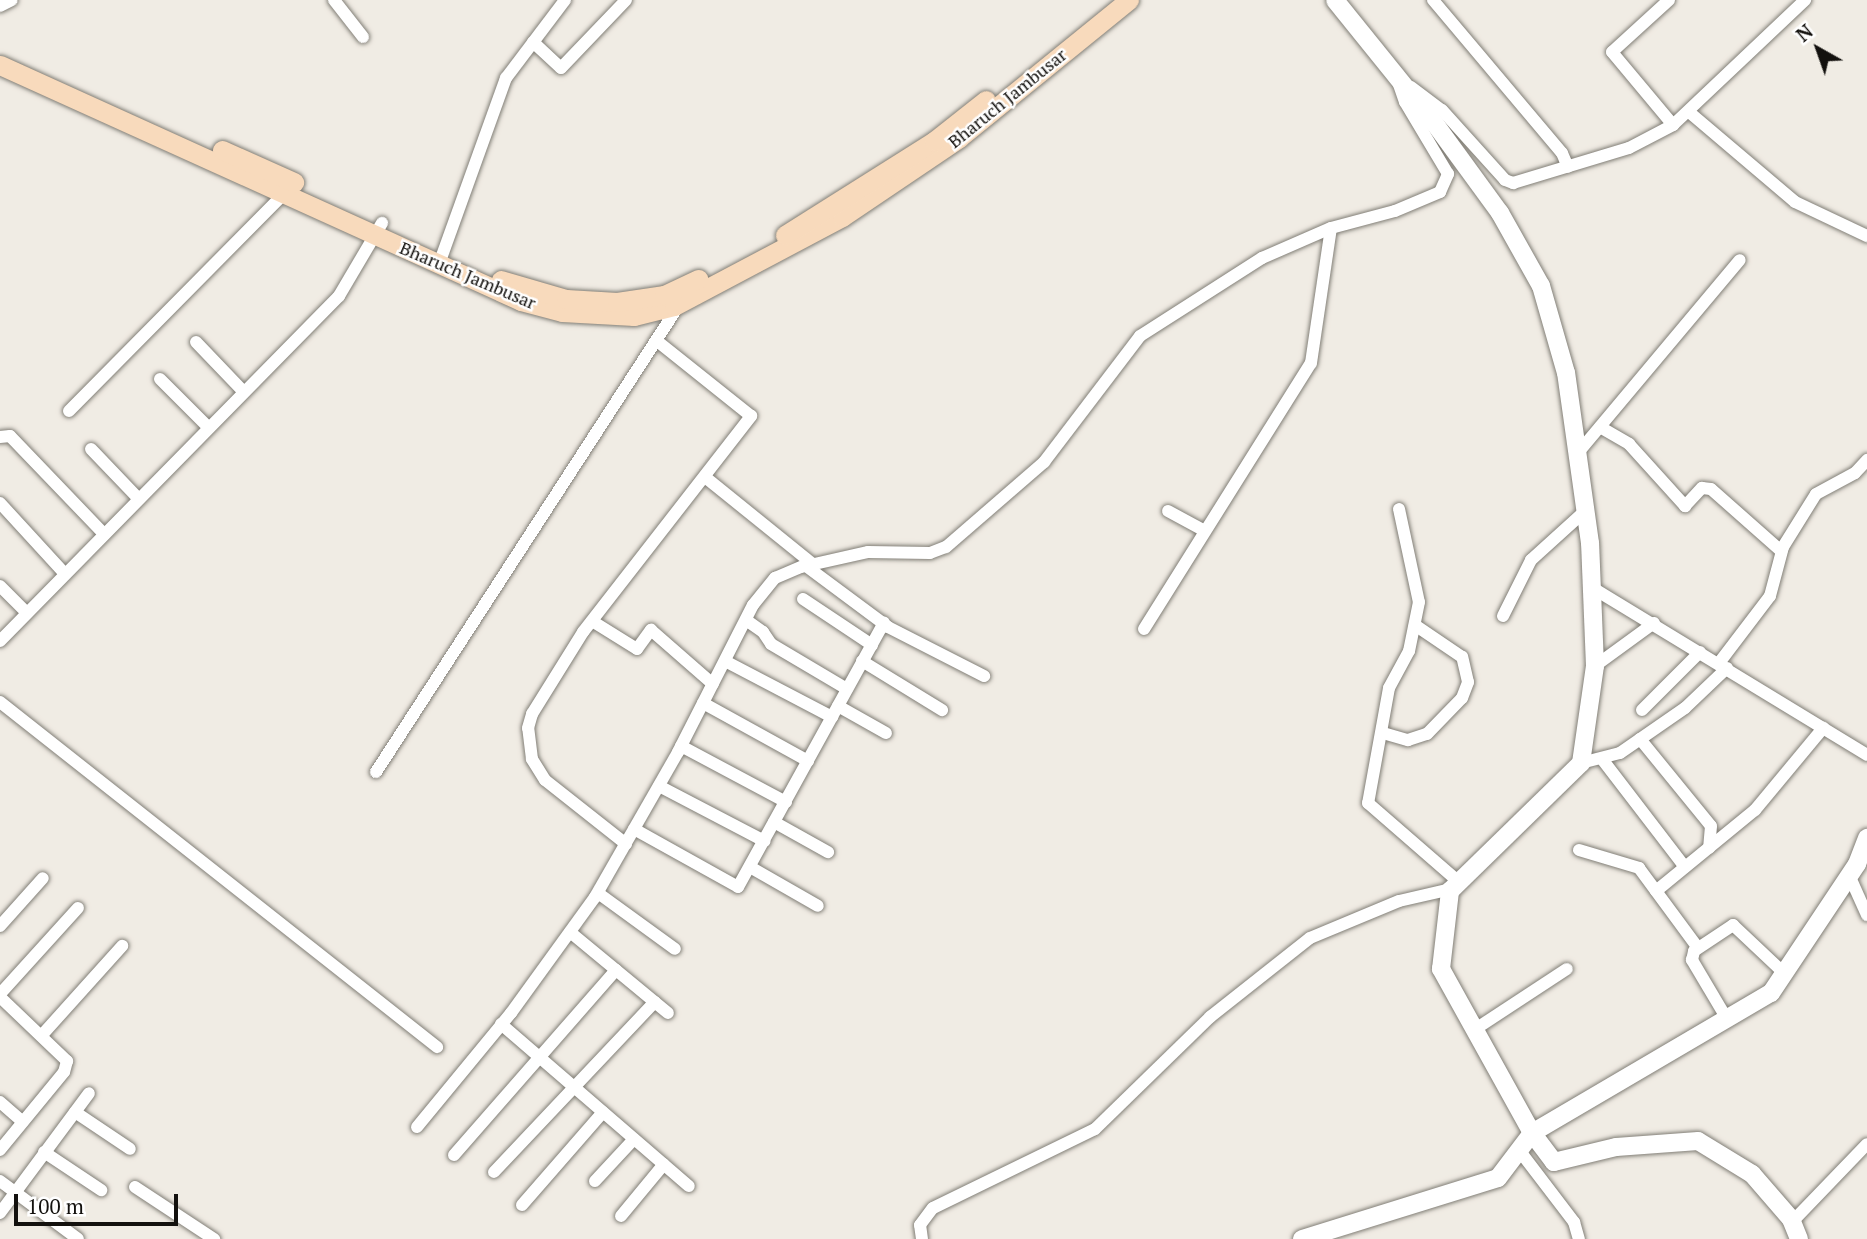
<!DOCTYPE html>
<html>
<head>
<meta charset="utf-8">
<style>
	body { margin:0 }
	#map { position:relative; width:1867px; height:1239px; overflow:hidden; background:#f0ece4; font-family:"PT Serif",serif }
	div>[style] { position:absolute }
	.roads { filter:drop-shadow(0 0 2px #817e76) drop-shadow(0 0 2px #817e76) }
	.street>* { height:12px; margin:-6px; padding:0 6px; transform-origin:6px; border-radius:6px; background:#fff }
	.secondary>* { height:18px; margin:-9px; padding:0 9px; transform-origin:9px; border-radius:9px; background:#fff }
	.primary>* { height:19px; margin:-9.5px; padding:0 9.5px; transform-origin:9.5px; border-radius:9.5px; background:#f8dabc }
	span { translate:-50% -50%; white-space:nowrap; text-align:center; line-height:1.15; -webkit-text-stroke:5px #fff; paint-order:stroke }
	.street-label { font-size:18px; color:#13110e }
	.north { position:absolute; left:1783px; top:14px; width:70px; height:70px; -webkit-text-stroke:5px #fff; paint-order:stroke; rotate:320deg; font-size:19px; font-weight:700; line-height:28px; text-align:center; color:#13110e }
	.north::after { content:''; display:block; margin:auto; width:24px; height:32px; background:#13110e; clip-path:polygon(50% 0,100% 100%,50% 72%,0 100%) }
	.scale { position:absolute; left:14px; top:1194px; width:164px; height:32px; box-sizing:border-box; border:4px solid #13110e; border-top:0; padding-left:9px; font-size:21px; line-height:24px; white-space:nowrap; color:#13110e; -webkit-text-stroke:5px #fff; paint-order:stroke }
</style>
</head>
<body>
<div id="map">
	<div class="roads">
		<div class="street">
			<div style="left:334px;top:0;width:47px;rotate:51.9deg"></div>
			<div style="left:1433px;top:0;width:200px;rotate:49.9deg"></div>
			<div style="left:1562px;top:153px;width:15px;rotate:67deg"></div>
			<div style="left:1669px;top:0;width:77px;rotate:137.6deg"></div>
			<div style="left:1612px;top:52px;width:95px;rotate:50.1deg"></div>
			<div style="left:0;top:6px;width:13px;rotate:-27deg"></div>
			<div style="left:533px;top:42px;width:38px;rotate:43deg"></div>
			<div style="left:561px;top:68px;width:94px;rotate:-46.3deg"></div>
			<div style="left:1411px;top:87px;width:39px;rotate:37deg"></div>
			<div style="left:1442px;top:110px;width:94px;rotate:48deg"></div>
			<div style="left:1505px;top:180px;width:9px;rotate:21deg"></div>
			<div style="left:1513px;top:183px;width:121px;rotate:-16.8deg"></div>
			<div style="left:1629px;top:148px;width:50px;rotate:-27.6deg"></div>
			<div style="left:1673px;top:125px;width:182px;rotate:-43.4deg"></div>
			<div style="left:1689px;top:112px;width:139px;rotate:40.3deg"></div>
			<div style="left:1795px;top:202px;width:80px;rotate:25.3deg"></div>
			<div style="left:439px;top:264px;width:198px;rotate:-70.2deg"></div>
			<div style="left:506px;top:78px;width:98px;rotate:-52.9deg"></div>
			<div style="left:196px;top:342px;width:69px;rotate:46.2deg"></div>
			<div style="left:160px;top:379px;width:69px;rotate:45deg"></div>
			<div style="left:69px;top:411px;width:307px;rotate:-45.3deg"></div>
			<div style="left:1600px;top:427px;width:34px;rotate:30deg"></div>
			<div style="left:1629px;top:444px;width:84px;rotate:47.9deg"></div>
			<div style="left:1685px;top:506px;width:25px;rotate:-47deg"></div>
			<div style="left:1702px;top:488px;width:9px;rotate:6deg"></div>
			<div style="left:1711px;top:489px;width:94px;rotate:41.5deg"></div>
			<div style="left:0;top:437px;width:10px;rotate:-6deg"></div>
			<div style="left:10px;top:436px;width:136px;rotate:46.2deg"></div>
			<div style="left:91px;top:449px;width:69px;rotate:46.2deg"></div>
			<div style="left:1577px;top:454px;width:253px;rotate:-50deg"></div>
			<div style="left:705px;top:477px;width:139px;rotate:38.9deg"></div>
			<div style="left:0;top:503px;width:96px;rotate:47.5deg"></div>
			<div style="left:1399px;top:509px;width:95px;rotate:77.9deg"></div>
			<div style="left:1419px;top:602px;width:50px;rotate:101.5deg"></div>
			<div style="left:1409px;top:651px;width:42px;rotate:118.4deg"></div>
			<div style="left:1389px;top:688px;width:117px;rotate:100.3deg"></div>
			<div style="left:1368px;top:803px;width:121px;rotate:41deg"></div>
			<div style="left:1168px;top:511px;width:42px;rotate:28.4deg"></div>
			<div style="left:806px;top:566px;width:102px;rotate:36.6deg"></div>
			<div style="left:888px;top:627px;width:108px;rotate:27deg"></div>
			<div style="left:0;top:586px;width:38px;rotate:45deg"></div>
			<div style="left:1591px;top:587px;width:323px;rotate:31.3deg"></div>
			<div style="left:803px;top:599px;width:83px;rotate:33.7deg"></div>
			<div style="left:1503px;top:616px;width:63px;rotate:-63.4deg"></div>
			<div style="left:1531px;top:560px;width:73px;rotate:-42.2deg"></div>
			<div style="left:746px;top:620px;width:21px;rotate:35deg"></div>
			<div style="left:763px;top:632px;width:14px;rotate:56deg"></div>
			<div style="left:771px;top:644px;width:88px;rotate:30.6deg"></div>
			<div style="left:592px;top:621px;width:53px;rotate:31.9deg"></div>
			<div style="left:637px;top:649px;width:24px;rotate:-54deg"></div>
			<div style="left:651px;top:630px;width:82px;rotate:41.1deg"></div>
			<div style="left:1144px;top:629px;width:314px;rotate:-57.9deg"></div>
			<div style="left:1311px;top:363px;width:136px;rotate:-81.6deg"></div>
			<div style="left:0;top:641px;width:484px;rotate:-45.5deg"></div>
			<div style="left:339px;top:296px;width:85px;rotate:-59.5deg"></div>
			<div style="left:725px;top:661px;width:121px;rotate:27.6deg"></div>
			<div style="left:862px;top:661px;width:94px;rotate:31.5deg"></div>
			<div style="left:1719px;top:663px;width:84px;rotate:-52.7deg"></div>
			<div style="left:1770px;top:596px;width:51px;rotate:-75.1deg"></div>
			<div style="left:1783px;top:547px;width:62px;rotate:-58.1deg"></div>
			<div style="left:1816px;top:494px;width:44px;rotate:-28.3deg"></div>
			<div style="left:1855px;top:473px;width:18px;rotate:-47deg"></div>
			<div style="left:1595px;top:666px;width:73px;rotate:-36.1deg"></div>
			<div style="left:0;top:702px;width:557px;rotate:38.29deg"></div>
			<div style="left:703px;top:703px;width:120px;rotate:28.9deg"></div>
			<div style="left:838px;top:706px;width:55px;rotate:29.4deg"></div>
			<div style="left:1642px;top:710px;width:82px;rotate:-45deg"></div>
			<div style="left:1383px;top:733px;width:26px;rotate:16deg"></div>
			<div style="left:1408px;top:740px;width:20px;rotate:-18deg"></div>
			<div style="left:1427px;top:734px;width:50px;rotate:-45.8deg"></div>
			<div style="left:1462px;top:698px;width:17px;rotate:-69deg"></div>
			<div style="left:1468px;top:682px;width:26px;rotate:-103deg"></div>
			<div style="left:1462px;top:657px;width:57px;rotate:-145.8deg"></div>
			<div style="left:1640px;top:739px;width:112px;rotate:50.8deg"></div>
			<div style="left:1711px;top:826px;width:22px;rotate:95deg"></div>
			<div style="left:681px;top:746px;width:119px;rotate:28.1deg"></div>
			<div style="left:1602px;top:759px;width:136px;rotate:52.5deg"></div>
			<div style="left:1581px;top:763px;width:40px;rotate:-14.4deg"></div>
			<div style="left:1620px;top:753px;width:79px;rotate:-34.7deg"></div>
			<div style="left:1685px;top:708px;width:58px;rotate:-43.6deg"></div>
			<div style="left:376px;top:772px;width:560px;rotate:-57.02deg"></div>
			<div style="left:659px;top:786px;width:119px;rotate:27.6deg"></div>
			<div style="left:774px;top:822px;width:62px;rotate:29.1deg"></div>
			<div style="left:634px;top:829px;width:119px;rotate:29.1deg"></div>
			<div style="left:738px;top:887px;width:302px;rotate:-61.1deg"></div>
			<div style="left:626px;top:844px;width:103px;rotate:-141.7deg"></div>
			<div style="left:545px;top:780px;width:25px;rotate:-122deg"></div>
			<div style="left:532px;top:759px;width:31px;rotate:-97deg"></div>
			<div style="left:528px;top:728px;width:15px;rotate:-74deg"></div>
			<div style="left:532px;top:714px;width:97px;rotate:-58.1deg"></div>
			<div style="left:583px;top:632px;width:274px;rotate:-52.1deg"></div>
			<div style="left:751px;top:416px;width:120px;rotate:-141.4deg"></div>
			<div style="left:1579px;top:850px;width:63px;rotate:16.7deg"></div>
			<div style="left:1639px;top:868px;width:99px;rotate:53.6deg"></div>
			<div style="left:750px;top:867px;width:78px;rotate:29.8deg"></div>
			<div style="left:1849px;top:875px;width:44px;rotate:65.8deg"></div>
			<div style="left:1656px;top:891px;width:128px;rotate:-39.3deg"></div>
			<div style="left:1755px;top:810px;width:107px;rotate:-50.3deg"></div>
			<div style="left:598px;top:893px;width:95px;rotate:36deg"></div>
			<div style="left:0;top:926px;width:64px;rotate:-48.1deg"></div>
			<div style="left:570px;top:932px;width:127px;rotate:39.6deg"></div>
			<div style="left:0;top:994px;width:116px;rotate:-47.8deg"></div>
			<div style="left:0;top:997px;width:93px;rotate:43.7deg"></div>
			<div style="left:67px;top:1061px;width:11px;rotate:105deg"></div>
			<div style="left:64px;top:1072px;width:101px;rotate:129.4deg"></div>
			<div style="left:1727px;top:1019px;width:69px;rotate:-120.7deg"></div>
			<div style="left:1692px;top:960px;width:9px;rotate:-77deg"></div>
			<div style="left:1694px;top:951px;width:47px;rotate:-33.7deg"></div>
			<div style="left:1733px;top:925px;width:70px;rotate:43.3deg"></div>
			<div style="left:501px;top:1024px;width:248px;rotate:40.8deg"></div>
			<div style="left:1474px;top:1030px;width:111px;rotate:-33.3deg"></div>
			<div style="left:42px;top:1035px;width:120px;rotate:-48deg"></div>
			<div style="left:0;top:1102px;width:30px;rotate:41deg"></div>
			<div style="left:75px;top:1112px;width:66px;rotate:33.9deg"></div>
			<div style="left:417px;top:1127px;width:148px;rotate:-50.5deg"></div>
			<div style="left:511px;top:1013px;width:143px;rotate:-54.1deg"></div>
			<div style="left:595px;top:897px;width:167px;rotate:-60.2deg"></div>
			<div style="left:678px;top:752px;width:165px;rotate:-63deg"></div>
			<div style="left:753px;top:605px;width:35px;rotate:-51deg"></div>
			<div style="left:775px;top:578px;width:28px;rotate:-23deg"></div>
			<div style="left:801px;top:567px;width:69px;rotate:-12.6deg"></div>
			<div style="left:868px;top:552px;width:62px;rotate:0.9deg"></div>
			<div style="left:930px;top:553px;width:17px;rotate:-21deg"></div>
			<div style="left:946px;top:547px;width:130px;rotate:-40.9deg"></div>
			<div style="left:1044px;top:462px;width:158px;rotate:-52.7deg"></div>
			<div style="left:1140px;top:336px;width:145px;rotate:-32.6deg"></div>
			<div style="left:1262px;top:258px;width:75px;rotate:-23.5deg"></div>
			<div style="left:1331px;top:228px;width:66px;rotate:-14.9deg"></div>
			<div style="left:1395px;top:211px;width:49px;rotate:-22.9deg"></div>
			<div style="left:1440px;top:192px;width:20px;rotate:-66deg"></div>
			<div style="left:1448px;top:174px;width:84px;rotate:-120.8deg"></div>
			<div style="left:1405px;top:102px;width:18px;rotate:-109deg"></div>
			<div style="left:1519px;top:1150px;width:91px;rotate:52.6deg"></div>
			<div style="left:1574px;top:1222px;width:18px;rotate:74deg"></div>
			<div style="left:44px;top:1152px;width:69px;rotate:33.7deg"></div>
			<div style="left:454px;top:1155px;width:246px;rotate:-48.8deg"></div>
			<div style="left:494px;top:1172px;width:234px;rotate:-46.6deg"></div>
			<div style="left:0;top:1181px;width:97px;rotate:36.6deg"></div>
			<div style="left:595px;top:1181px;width:57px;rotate:-47.1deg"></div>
			<div style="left:135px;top:1187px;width:95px;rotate:33.4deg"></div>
			<div style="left:522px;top:1205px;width:123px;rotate:-48.9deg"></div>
			<div style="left:0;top:1213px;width:149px;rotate:-53.4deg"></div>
			<div style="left:621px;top:1216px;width:67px;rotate:-50.4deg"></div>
			<div style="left:1792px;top:1222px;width:108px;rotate:-46.1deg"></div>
			<div style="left:922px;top:1239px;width:14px;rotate:-98deg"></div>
			<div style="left:920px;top:1225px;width:21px;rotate:-53deg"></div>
			<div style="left:933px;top:1208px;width:180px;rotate:-26deg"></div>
			<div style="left:1095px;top:1129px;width:161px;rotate:-44.2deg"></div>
			<div style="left:1210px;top:1017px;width:127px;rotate:-38.3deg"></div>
			<div style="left:1310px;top:938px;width:96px;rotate:-22.6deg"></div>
			<div style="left:1399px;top:901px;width:53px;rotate:-13deg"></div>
		</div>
		<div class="secondary">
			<div style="left:1302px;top:1239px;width:205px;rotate:-17.3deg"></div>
			<div style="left:1498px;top:1178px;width:56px;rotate:-52.9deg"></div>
			<div style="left:1532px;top:1133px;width:188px;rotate:-119deg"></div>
			<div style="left:1441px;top:969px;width:79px;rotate:-83.4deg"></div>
			<div style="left:1450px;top:891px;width:183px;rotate:-44.3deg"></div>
			<div style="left:1581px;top:763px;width:98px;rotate:-81.8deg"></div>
			<div style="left:1595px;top:666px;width:123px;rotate:-92.3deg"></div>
			<div style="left:1590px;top:543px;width:172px;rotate:-98deg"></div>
			<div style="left:1566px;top:373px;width:91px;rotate:-106deg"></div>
			<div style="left:1541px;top:286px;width:84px;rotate:-119.3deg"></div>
			<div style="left:1500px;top:213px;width:110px;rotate:-126.1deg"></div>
			<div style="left:1435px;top:124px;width:159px;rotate:-128.9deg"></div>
			<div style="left:1799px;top:1239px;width:22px;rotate:-112deg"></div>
			<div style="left:1791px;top:1219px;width:60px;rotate:-130.9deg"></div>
			<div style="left:1752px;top:1174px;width:63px;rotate:-148.6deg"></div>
			<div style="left:1698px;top:1141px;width:82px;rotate:175.8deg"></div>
			<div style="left:1616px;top:1147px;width:64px;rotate:166.4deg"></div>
			<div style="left:1554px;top:1162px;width:36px;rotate:-127deg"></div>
			<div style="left:1532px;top:1133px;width:277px;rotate:-30.4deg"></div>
			<div style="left:1771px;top:993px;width:155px;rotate:-56.3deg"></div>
			<div style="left:1857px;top:864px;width:28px;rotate:-69deg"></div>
		</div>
		<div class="primary">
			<div style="left:0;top:65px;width:572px;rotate:24.37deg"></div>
			<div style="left:521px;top:301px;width:42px;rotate:15deg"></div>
			<div style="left:562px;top:312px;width:72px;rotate:3.2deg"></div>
			<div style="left:634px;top:316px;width:41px;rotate:-14deg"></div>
			<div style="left:674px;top:306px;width:190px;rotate:-27.9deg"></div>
			<div style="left:842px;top:217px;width:141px;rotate:-34deg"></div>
			<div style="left:959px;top:138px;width:219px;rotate:-39.1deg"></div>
			<div style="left:222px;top:150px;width:79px;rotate:24deg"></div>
			<div style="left:785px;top:235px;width:176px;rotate:-32.2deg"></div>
			<div style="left:934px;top:141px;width:66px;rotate:-38.3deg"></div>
			<div style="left:501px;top:280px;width:68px;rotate:16.3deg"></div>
			<div style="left:566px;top:299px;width:51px;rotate:3.4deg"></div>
			<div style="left:617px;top:302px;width:48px;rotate:-8.5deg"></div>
			<div style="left:664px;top:295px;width:38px;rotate:-25deg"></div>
		</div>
	</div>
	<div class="street-label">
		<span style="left:1007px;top:98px;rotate:-39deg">Bharuch Jambusar</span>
		<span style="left:468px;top:275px;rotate:23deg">Bharuch Jambusar</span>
	</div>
	<div class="north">N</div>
	<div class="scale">100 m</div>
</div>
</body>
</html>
